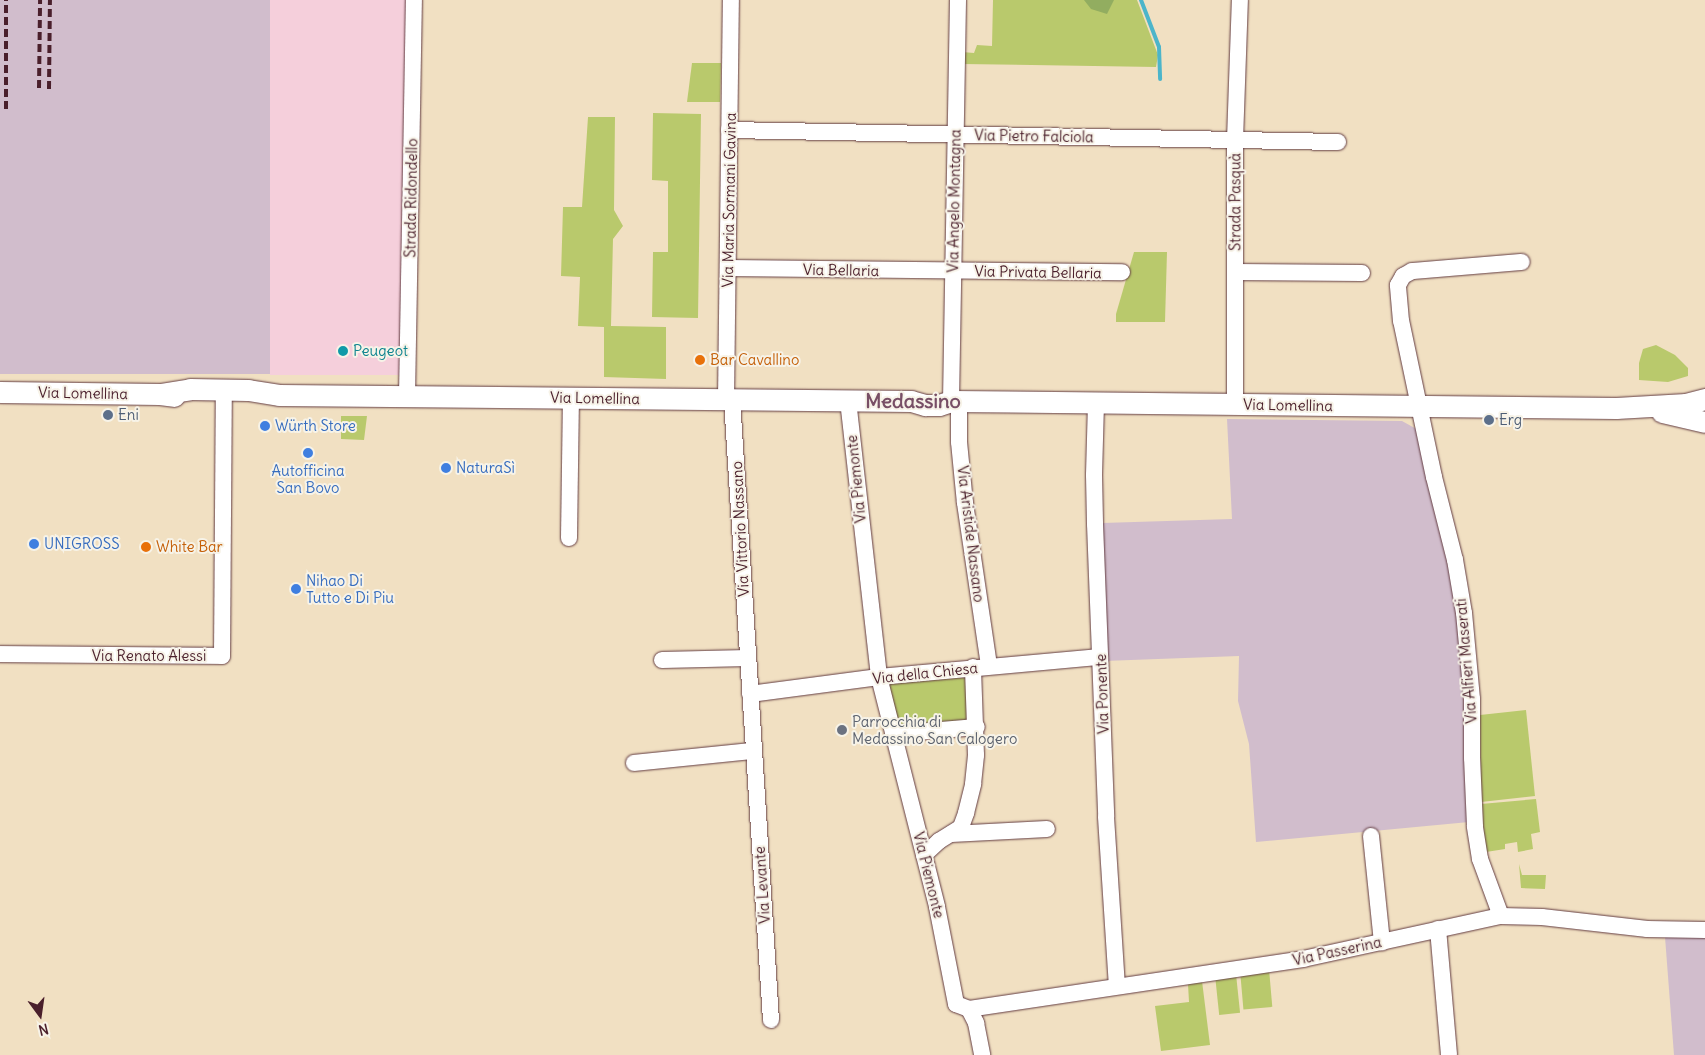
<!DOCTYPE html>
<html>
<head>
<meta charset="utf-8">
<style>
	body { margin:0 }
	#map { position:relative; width:1705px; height:1055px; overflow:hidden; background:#f1e0c2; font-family:Delius,sans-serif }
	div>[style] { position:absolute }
	.built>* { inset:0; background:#f5cfdb; transform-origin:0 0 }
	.industrial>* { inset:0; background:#d1bdcc; transform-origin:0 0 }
	.green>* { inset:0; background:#b9c96c; transform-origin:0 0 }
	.forest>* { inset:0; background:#92ad60 }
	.stream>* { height:4px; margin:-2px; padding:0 2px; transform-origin:2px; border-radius:2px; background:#4cb5ca }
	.roads { filter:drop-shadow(0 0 1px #633c42) drop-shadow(0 0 1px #633c42) }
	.minor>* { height:16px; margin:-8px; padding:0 8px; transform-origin:8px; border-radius:8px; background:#fff }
	.major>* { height:21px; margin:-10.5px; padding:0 10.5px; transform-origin:10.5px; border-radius:10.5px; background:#fff }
	.rail>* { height:4px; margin-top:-2px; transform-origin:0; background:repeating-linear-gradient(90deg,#4a1f2b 0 8px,transparent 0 12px) }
	.dots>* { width:14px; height:14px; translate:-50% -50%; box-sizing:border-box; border:2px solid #f7f3e8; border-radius:50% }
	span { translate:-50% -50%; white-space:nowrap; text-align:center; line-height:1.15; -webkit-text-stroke:4px #f7f3e8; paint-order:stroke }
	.street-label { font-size:15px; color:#4a1f2b }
	.culture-label { font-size:15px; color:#0d838f }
	.left { translate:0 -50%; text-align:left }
	.food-label { font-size:15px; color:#c56008 }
	.service-label { font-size:15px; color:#4e5e75 }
	.shop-label { font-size:15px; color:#366cbe }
	.worship-label { font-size:15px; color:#5b616d }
	.district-label { font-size:20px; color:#784f66; font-weight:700 }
	.north { position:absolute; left:15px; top:990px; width:50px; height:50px; -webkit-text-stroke:4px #f7f3e8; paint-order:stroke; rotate:166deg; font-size:14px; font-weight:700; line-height:20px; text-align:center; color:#4a1f2b }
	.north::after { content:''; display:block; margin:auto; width:18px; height:22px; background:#4a1f2b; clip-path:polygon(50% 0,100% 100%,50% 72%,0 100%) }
</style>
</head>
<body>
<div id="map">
	<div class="built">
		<div style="left:270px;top:0;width:136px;height:375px"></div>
	</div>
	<div class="industrial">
		<div style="left:0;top:0;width:270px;height:374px"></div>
		<div style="clip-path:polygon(1227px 419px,1402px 421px,1420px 431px,1460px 614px,1469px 822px,1256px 842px,1249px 744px,1238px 701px,1239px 656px,1104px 661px,1102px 523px,1232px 519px)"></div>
		<div style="clip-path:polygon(1705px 933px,1705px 1055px,1674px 1055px,1665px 937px)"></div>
	</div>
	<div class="green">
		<div style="clip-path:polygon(993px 0,1137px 0,1158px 55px,1156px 67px,962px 64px,962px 52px,974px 53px,977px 45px,992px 46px)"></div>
		<div style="clip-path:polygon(692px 63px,721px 63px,720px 102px,687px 102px)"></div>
		<div style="clip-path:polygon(653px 113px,701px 114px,698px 318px,652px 317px,653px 252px,668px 252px,668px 181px,652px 180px)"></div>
		<div style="clip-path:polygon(588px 117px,615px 117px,614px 210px,623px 226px,613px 239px,611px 326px,666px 327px,666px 379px,604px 377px,604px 327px,578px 326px,580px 277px,561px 276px,563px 207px,582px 207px)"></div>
		<div style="clip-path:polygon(1134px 252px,1167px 252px,1165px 322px,1116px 322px,1116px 314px)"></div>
		<div style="clip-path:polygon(1656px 345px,1675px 355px,1688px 368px,1688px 376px,1668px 382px,1639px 380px,1639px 363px,1643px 349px)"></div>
		<div style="clip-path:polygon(341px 416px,367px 416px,364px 440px,341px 439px)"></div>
		<div style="clip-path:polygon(969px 674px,972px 724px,899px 729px,887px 682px)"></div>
		<div style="clip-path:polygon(1526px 710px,1535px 796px,1481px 802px,1480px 715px)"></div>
		<div style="clip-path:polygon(1536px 799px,1540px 832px,1531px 834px,1533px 849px,1518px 852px,1517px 842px,1505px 844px,1505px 849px,1486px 852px,1481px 804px)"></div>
		<div style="clip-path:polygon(1519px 864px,1522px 875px,1546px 875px,1545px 889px,1521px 888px)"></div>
		<div style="left:1269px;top:969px;width:38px;height:29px;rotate:85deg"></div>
		<div style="left:1236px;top:974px;width:39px;height:21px;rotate:84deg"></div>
		<div style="clip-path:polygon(1202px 981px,1210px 1045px,1161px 1051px,1155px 1006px,1189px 1002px,1188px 984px)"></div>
	</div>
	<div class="forest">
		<div style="clip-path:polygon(1084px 0,1114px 0,1107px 14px,1091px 9px)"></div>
	</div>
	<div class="stream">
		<div style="left:1141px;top:0;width:50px;rotate:69deg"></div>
		<div style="left:1159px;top:47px;width:32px;rotate:88deg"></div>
	</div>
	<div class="roads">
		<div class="minor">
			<div style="left:729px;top:130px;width:609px;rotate:1.13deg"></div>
			<div style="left:728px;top:268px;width:394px;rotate:0.6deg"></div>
			<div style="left:1235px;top:272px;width:127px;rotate:0.5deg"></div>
			<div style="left:407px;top:396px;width:396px;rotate:-89deg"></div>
			<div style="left:726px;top:399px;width:399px;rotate:-89.3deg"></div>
			<div style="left:732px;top:399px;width:622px;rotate:86.41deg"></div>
			<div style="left:848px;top:400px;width:279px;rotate:83.6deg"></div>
			<div style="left:879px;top:677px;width:237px;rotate:75.8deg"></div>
			<div style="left:937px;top:907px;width:99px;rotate:78.9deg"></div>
			<div style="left:956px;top:1004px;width:14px;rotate:21deg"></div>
			<div style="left:969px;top:1009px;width:338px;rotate:-8.5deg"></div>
			<div style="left:1303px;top:959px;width:203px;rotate:-12.3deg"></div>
			<div style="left:1501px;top:916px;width:41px;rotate:1.4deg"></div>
			<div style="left:1542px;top:917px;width:106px;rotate:6.5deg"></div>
			<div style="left:1647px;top:929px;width:58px;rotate:1deg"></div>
			<div style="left:951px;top:401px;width:401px;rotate:-89deg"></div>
			<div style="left:959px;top:401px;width:41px;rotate:90deg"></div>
			<div style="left:959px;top:442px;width:61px;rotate:84.4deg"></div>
			<div style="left:965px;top:503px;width:165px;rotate:81.6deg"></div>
			<div style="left:1096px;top:403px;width:72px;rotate:91.6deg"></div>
			<div style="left:1094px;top:475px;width:49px;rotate:88.8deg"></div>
			<div style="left:1095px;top:524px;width:293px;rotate:87.8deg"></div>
			<div style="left:1106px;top:817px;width:168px;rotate:86.3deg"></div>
			<div style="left:1235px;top:404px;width:264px;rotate:-90deg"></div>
			<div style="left:1235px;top:140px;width:140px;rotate:-88deg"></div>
			<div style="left:569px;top:538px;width:140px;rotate:-89.2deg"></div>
			<div style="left:0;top:654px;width:222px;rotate:0.5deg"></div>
			<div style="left:222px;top:656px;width:257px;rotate:-89.6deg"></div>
			<div style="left:662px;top:660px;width:86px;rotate:-1.3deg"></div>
			<div style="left:750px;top:694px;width:130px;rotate:-7.5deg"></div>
			<div style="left:879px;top:677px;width:222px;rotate:-5.2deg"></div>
			<div style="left:893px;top:734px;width:84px;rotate:-4.8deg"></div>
			<div style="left:634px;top:763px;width:120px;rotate:-5.8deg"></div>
			<div style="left:951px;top:834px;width:96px;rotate:-3deg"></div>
			<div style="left:1371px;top:836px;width:107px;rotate:84.1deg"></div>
			<div style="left:924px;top:855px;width:21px;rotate:-43deg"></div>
			<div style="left:939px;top:841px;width:26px;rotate:-32deg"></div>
			<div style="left:961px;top:827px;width:15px;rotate:-70deg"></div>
			<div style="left:966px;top:813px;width:30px;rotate:-76deg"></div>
			<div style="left:973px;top:784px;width:29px;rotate:-84deg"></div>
			<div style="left:976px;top:755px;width:88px;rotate:-92deg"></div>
			<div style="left:1501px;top:916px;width:61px;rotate:-110.2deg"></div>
			<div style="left:1480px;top:859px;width:33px;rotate:-99deg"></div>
			<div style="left:1475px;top:826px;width:68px;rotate:-92.5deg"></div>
			<div style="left:1472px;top:758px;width:59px;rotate:-90deg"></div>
			<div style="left:1472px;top:699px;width:86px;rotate:-95.3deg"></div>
			<div style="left:1464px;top:613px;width:54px;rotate:-99.6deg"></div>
			<div style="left:1455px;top:560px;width:86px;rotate:-104.2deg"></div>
			<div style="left:1434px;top:477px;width:159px;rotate:-101.9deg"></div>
			<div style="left:1401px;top:321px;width:36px;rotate:-95deg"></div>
			<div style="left:1398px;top:285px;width:10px;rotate:-61deg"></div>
			<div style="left:1403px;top:276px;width:10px;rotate:-29deg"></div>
			<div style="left:1412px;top:271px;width:110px;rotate:-4.7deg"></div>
			<div style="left:1438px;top:929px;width:126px;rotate:85deg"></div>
			<div style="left:969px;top:1009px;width:16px;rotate:63deg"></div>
			<div style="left:976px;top:1023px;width:33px;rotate:79deg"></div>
		</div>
		<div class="major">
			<div style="left:0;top:392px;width:160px;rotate:0.7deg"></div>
			<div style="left:160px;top:394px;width:14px;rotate:8deg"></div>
			<div style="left:160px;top:394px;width:30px;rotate:-9deg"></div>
			<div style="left:190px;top:389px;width:58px;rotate:1deg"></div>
			<div style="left:248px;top:390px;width:31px;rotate:9deg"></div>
			<div style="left:279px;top:395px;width:632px;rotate:0.54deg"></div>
			<div style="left:911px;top:401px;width:15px;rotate:16deg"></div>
			<div style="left:925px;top:405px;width:14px"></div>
			<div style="left:939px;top:405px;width:13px;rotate:-18deg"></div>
			<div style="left:951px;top:401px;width:665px;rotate:0.6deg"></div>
			<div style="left:1616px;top:408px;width:70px;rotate:-3.3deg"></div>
			<div style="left:1686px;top:404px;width:20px;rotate:-15deg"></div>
			<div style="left:1662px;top:412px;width:44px;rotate:13.1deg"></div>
		</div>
	</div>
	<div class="rail">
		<div style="left:39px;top:88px;width:88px;rotate:-89.3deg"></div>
		<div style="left:49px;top:89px;width:89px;rotate:-89.4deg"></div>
		<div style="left:6px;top:109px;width:109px;rotate:-90deg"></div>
	</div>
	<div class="dots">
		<div style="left:343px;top:351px;background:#0f9aa8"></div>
		<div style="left:700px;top:360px;background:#e8710a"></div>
		<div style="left:108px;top:415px;background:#5c6f8a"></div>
		<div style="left:1489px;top:420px;background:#5c6f8a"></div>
		<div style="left:265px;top:426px;background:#3f7fe0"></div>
		<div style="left:308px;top:453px;background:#3f7fe0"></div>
		<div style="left:446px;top:468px;background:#3f7fe0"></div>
		<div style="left:34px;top:544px;background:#3f7fe0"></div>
		<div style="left:146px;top:547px;background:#e8710a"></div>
		<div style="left:296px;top:589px;background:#3f7fe0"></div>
		<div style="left:842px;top:730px;background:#6b7280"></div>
	</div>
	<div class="street-label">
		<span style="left:1034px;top:136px;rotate:1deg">Via Pietro Falciola</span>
		<span style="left:411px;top:198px;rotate:-89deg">Strada Ridondello</span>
		<span style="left:729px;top:200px;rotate:-89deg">Via Maria Sormani Gavina</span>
		<span style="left:954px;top:201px;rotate:-89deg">Via Angelo Montagna</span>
		<span style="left:1235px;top:202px;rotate:-90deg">Strada Pasquà</span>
		<span style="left:841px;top:270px;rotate:1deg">Via Bellaria</span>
		<span style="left:1038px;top:272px;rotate:1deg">Via Privata Bellaria</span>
		<span style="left:83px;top:393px;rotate:1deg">Via Lomellina</span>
		<span style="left:595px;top:398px;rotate:1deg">Via Lomellina</span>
		<span style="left:1288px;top:405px;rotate:1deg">Via Lomellina</span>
		<span style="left:856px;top:479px;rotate:-96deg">Via Piemonte</span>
		<span style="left:740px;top:529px;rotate:-93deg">Via Vittorio Nassano</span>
		<span style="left:971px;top:534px;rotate:83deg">Via Aristide Nassano</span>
		<span style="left:149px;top:656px">Via Renato Alessi</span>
		<span style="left:1466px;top:661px;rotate:-95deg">Via Alfieri Maserati</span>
		<span style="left:925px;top:673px;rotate:-6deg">Via della Chiesa</span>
		<span style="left:1102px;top:694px;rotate:-92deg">Via Ponente</span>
		<span style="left:929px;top:875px;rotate:76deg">Via Piemonte</span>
		<span style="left:762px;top:885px;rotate:-94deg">Via Levante</span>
		<span style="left:1337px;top:951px;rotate:-12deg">Via Passerina</span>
	</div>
	<div class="culture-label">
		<span class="left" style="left:353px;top:351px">Peugeot</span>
	</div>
	<div class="food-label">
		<span class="left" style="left:710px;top:360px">Bar Cavallino</span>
		<span class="left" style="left:156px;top:547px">White Bar</span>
	</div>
	<div class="service-label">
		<span class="left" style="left:118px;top:415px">Eni</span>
		<span class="left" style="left:1499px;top:420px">Erg</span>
	</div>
	<div class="shop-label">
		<span class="left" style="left:275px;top:426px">Würth Store</span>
		<span class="left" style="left:456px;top:468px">NaturaSì</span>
		<span style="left:308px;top:479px">Autofficina<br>San Bovo</span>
		<span class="left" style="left:44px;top:544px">UNIGROSS</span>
		<span class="left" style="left:306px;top:589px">Nihao Di<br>Tutto e Di Piu</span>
	</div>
	<div class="worship-label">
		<span class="left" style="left:852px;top:730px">Parrocchia di<br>Medassino San Calogero</span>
	</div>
	<div class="district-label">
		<span style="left:913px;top:400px">Medassino</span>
	</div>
	<div class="north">N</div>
</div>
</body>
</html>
